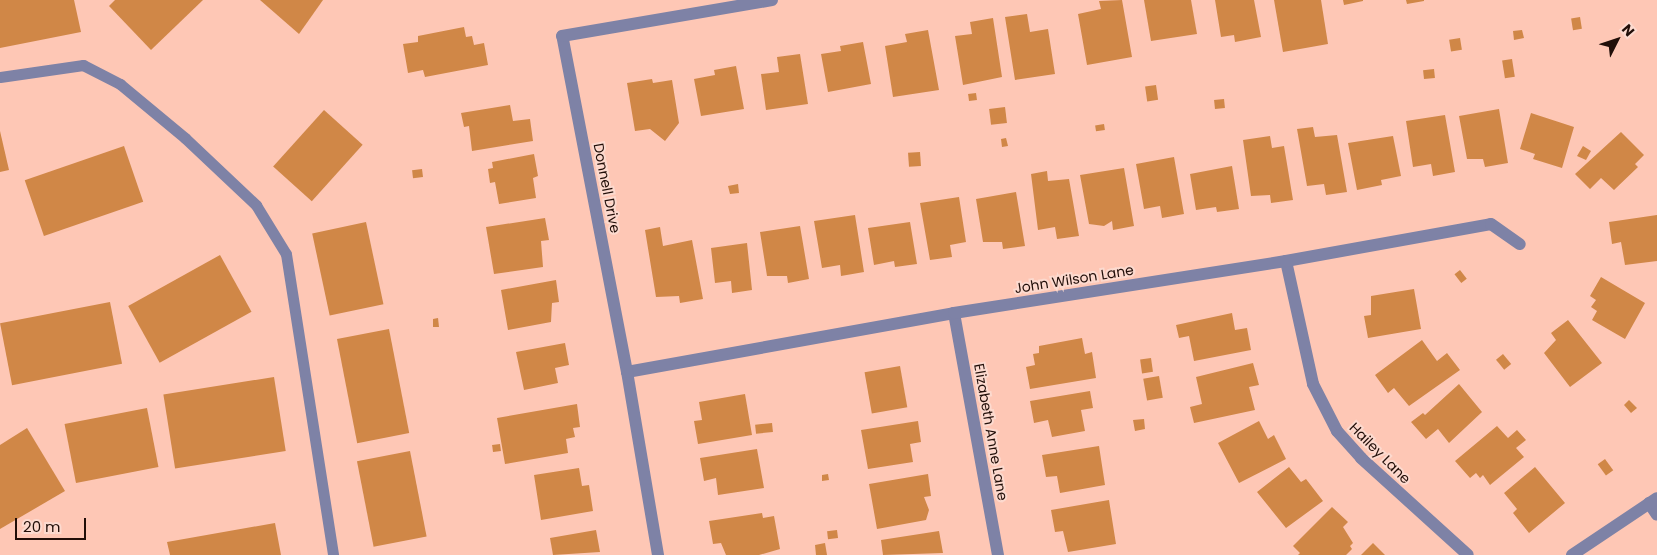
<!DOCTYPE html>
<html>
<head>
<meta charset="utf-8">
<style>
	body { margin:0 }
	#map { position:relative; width:1657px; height:555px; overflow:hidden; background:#fec7b5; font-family:Poppins,sans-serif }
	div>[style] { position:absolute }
	.building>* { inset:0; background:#d08747; transform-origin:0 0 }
	.lane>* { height:11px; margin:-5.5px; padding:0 5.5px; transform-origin:5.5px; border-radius:5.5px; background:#7e82a6 }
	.street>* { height:12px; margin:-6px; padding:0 6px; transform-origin:6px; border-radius:6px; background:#7e82a6 }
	span { translate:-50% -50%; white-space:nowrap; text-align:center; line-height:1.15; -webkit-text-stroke:4px #fcdacf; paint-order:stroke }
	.street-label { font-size:14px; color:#210e08 }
	.north { position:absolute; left:1592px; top:15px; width:50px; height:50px; -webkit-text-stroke:4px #fcdacf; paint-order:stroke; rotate:49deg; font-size:14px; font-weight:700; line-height:20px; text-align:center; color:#210e08 }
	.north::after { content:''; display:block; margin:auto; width:18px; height:22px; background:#210e08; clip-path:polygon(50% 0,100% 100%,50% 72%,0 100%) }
	.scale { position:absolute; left:15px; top:518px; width:71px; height:22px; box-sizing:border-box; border:2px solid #210e08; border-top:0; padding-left:6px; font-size:15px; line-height:18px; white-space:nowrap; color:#210e08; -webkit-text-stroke:4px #fcdacf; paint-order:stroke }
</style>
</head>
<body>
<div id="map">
	<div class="building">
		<div style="clip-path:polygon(0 0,74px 0,81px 32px,0 48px)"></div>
		<div style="clip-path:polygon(115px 0,203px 0,151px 50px,109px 6px)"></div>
		<div style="clip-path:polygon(260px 0,323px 0,299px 34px)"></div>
		<div style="clip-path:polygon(1122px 0,1132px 57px,1087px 65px,1078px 14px,1101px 9px,1099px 1px)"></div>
		<div style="clip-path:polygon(1144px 0,1191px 0,1197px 34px,1151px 41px)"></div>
		<div style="clip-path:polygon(1215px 0,1254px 0,1261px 37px,1235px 42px,1234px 35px,1221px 37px)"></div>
		<div style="clip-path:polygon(1274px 0,1321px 0,1328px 44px,1283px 52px)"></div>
		<div style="clip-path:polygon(1343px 0,1363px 0,1363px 1px,1344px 5px)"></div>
		<div style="clip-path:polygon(1406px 0,1424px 0,1424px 1px,1407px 4px)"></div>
		<div style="clip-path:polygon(1027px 14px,1030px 32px,1048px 29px,1055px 74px,1015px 80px,1005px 17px)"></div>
		<div style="left:1580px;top:17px;width:12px;height:9px;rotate:81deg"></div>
		<div style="clip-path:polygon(993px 18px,1002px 77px,963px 85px,955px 36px,972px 34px,970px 22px)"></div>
		<div style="clip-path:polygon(464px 27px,466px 37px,472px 36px,474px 45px,484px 43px,488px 65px,425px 77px,423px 70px,408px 73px,403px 44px,418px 42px,418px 36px)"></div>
		<div style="clip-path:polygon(928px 30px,939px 90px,893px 97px,885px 46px,907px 42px,905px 34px)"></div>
		<div style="clip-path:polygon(1522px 30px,1524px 38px,1514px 40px,1513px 31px)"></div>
		<div style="left:1460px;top:38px;width:12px;height:11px;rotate:81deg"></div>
		<div style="clip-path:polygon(863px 42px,871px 84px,828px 92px,821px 54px,841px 51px,840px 46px)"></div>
		<div style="clip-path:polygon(800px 54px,808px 104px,766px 110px,761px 74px,779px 72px,777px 57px)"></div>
		<div style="left:1512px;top:59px;width:18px;height:10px;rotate:81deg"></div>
		<div style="clip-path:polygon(736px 66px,744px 109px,701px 116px,694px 79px,715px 75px,714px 70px)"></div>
		<div style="left:1434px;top:69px;width:9px;height:11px;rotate:84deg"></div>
		<div style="clip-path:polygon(652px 79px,653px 83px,672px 80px,679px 123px,665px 141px,650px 129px,635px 131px,627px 83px)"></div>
		<div style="left:1156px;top:85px;width:15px;height:11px;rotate:82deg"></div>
		<div style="left:976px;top:93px;width:7px;height:8px;rotate:82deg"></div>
		<div style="left:1224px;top:99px;width:9px;height:10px;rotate:84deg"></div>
		<div style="clip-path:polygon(510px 105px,513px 121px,530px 119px,533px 141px,472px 151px,469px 126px,464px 127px,461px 113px)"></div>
		<div style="left:1005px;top:107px;width:16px;height:16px;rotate:83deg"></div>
		<div style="clip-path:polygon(1499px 109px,1508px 163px,1485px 167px,1483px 159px,1467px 159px,1459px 116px)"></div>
		<div style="left:324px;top:110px;width:52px;height:76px;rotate:42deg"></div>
		<div style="clip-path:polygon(1531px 113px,1574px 127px,1562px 168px,1533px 159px,1535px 154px,1520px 149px)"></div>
		<div style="clip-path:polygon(1445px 115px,1455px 172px,1433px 176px,1431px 164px,1413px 167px,1406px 121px)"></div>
		<div style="left:1104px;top:124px;width:6px;height:9px;rotate:81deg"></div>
		<div style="clip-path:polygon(1313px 127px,1315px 137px,1337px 135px,1347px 192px,1326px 195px,1324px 184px,1307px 186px,1297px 129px)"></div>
		<div style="clip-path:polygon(0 131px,9px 170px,0 172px)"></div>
		<div style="clip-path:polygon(1621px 132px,1644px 155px,1635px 164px,1638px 167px,1614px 190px,1601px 178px,1590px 189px,1575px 174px)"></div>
		<div style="clip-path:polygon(1270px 136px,1272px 148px,1284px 146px,1293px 200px,1271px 203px,1270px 195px,1251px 196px,1243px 140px)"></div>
		<div style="clip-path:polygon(1393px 136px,1401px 176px,1381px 180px,1382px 185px,1357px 190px,1348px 143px)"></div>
		<div style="clip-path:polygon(1006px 138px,1008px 146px,1002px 147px,1001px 139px)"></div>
		<div style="left:124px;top:146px;width:59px;height:105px;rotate:71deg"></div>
		<div style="clip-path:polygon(1583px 146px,1591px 151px,1586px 160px,1577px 156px)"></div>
		<div style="left:920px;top:152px;width:14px;height:12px;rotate:86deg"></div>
		<div style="clip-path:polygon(534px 154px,538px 176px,533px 178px,536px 198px,499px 204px,495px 182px,490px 183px,488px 169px,493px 168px,492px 162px)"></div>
		<div style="clip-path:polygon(1174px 157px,1184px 214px,1162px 218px,1160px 206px,1144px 209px,1136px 164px)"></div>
		<div style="clip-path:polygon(1232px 166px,1239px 209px,1217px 212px,1216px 207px,1196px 210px,1190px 174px)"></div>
		<div style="clip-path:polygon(1124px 168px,1134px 226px,1113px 230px,1112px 221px,1104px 226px,1089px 224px,1080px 175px)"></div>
		<div style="left:422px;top:169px;width:8px;height:10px;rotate:83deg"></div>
		<div style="clip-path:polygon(1047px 171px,1048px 181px,1069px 179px,1079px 236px,1057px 239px,1055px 227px,1038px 230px,1031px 174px)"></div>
		<div style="clip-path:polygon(738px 184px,739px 193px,730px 194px,728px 186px)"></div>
		<div style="clip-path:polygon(1016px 192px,1025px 246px,1003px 249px,1002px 242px,983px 242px,976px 199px)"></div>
		<div style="clip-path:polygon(959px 197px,966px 242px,950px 245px,952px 257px,930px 260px,920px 203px)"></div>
		<div style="clip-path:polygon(855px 215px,864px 272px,841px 276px,840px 265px,822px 268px,814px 221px)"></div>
		<div style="clip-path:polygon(1657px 215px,1657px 261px,1625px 265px,1621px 242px,1612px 244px,1609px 222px)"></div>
		<div style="clip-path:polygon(545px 218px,549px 240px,541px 241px,543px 267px,494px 274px,486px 227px)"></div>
		<div style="left:366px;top:222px;width:84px;height:55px;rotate:78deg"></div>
		<div style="clip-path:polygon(910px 222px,917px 264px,895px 267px,894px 261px,874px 265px,868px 228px)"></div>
		<div style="clip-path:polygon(800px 226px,809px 279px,788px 283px,787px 276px,767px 276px,760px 232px)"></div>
		<div style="clip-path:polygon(660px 227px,663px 246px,692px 240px,703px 299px,680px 303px,679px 296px,656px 297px,645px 230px)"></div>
		<div style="clip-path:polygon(747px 243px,752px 290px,732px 293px,731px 281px,715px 283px,711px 248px)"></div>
		<div style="left:220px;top:255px;width:65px;height:105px;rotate:61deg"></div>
		<div style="left:1460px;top:270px;width:11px;height:7px;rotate:52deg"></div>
		<div style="clip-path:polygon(1601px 277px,1645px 303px,1625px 339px,1592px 320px,1597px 311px,1591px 307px,1596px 300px,1590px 296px)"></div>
		<div style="clip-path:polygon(556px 280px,559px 302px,552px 303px,551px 322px,508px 330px,501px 290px)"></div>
		<div style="clip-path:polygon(1414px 289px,1421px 329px,1368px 338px,1364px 316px,1371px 315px,1371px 296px)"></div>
		<div style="left:110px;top:302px;width:63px;height:112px;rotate:79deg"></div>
		<div style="clip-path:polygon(1232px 313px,1235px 330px,1247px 328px,1251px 350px,1194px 361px,1189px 336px,1179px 338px,1176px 325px)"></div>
		<div style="clip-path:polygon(438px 318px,439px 327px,433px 327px,433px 319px)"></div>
		<div style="clip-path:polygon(1568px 320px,1602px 363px,1570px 387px,1544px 353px,1556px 340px,1551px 333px)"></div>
		<div style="left:389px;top:329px;width:106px;height:53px;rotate:79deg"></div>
		<div style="clip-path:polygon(1082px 338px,1085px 354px,1092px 352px,1096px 378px,1030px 389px,1026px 367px,1035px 365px,1033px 354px,1039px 353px,1039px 346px)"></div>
		<div style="clip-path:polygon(1422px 340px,1437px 361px,1447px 353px,1460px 370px,1409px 406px,1394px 388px,1388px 393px,1375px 375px)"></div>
		<div style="clip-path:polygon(565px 343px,569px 365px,555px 368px,558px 383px,524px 390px,516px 352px)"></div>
		<div style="left:1503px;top:354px;width:13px;height:9px;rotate:51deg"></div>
		<div style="left:1151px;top:358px;width:14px;height:11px;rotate:82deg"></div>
		<div style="clip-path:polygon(1253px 363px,1259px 385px,1249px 387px,1255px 410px,1194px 423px,1190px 407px,1202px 404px,1196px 377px)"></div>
		<div style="left:900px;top:366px;width:42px;height:36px;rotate:80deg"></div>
		<div style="left:1159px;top:376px;width:22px;height:16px;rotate:80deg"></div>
		<div style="left:274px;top:377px;width:75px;height:112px;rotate:81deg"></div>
		<div style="clip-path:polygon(1459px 384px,1482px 412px,1449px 443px,1438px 429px,1426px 439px,1411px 422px,1423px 413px,1425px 415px)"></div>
		<div style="clip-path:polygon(1090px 391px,1093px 408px,1081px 410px,1085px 431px,1052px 437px,1048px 420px,1034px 423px,1030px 401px)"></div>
		<div style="clip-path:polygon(745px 394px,752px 435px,698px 444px,694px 421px,702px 420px,699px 402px)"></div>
		<div style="clip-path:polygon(1629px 400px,1637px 408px,1631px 413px,1624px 405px)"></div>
		<div style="clip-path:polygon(577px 404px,580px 427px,573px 428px,575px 437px,566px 439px,568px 453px,505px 464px,497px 418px)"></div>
		<div style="left:147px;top:408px;width:60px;height:84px;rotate:79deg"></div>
		<div style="clip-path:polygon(1144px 419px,1145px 429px,1135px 431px,1133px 420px)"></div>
		<div style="clip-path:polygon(918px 421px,921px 442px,910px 444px,913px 462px,868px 469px,861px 430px)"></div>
		<div style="clip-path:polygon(1259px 421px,1268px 439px,1274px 435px,1286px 459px,1239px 483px,1218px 443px)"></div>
		<div style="left:772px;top:423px;width:9px;height:17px;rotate:84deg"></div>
		<div style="clip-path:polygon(1497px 426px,1508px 438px,1517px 430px,1526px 440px,1516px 448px,1524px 457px,1490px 485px,1483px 475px,1480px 478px,1476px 473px,1470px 478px,1455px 461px)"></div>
		<div style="clip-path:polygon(27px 428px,65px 491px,0 529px,0 445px)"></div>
		<div style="left:500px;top:444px;width:7px;height:8px;rotate:82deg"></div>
		<div style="clip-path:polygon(1099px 446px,1105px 485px,1060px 493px,1057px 476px,1046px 477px,1042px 455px)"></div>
		<div style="clip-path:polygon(757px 449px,764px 488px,718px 495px,716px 478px,704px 481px,700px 458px)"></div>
		<div style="left:410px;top:451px;width:87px;height:54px;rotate:79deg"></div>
		<div style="left:1605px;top:459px;width:14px;height:9px;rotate:54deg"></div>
		<div style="clip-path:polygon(1289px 467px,1301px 482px,1306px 479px,1323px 501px,1286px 528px,1257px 492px)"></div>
		<div style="clip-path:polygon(1535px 467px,1565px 503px,1529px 533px,1513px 513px,1517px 509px,1504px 493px)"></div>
		<div style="clip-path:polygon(579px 468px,582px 486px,589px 485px,593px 511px,541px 520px,534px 475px)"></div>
		<div style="clip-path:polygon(828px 474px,829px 480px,822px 481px,822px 475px)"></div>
		<div style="clip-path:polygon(928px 474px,931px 496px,924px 497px,929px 510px,926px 520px,877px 529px,869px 484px)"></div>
		<div style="clip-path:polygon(1109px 500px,1116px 544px,1068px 552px,1063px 531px,1055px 532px,1051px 510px)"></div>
		<div style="clip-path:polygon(1332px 507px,1348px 522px,1343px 527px,1353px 543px,1350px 546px,1352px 549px,1346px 555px,1298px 555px,1300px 553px,1293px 546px)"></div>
		<div style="clip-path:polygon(762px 513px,763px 518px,774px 516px,780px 549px,759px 555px,726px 555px,721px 543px,713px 544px,709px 521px)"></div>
		<div style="clip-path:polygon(275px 523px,281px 555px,170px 555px,167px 542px)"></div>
		<div style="clip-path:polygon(596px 530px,600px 552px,553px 555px,550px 538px)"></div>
		<div style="left:837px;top:530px;width:8px;height:10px;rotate:83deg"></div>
		<div style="clip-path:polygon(939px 531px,943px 553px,883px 555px,881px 540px)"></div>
		<div style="clip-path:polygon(825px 543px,827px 555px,816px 555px,815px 545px)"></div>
		<div style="clip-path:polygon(1373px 543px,1385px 555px,1361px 555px)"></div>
	</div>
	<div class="lane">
		<div style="left:0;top:77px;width:84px;rotate:-8.2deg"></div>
		<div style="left:83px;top:65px;width:42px;rotate:27.2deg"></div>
		<div style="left:120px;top:84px;width:85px;rotate:39.7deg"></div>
		<div style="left:185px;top:138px;width:98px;rotate:43.3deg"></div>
		<div style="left:256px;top:205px;width:57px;rotate:58.5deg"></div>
		<div style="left:286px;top:254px;width:305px;rotate:81.1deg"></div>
	</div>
	<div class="street">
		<div style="left:1286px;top:261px;width:126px;rotate:77.6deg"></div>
		<div style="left:1313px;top:384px;width:53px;rotate:62.9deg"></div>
		<div style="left:1337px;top:431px;width:36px;rotate:48deg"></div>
		<div style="left:1361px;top:458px;width:144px;rotate:42.2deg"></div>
		<div style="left:954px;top:313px;width:246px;rotate:79.7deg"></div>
		<div style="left:627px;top:372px;width:332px;rotate:-10.2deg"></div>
		<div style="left:954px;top:313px;width:336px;rotate:-8.9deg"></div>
		<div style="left:1286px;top:261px;width:208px;rotate:-10.2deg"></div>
		<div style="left:1491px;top:224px;width:35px;rotate:35deg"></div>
		<div style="left:1649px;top:503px;width:14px;rotate:56deg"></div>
		<div style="left:658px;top:555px;width:186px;rotate:-99.6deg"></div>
		<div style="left:627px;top:372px;width:342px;rotate:-100.9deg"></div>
		<div style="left:562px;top:36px;width:213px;rotate:-9.7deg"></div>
		<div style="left:1572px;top:555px;width:102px;rotate:-33.8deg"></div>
	</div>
	<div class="street-label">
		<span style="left:607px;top:188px;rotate:79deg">Donnell Drive</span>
		<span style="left:1074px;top:279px;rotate:-9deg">John Wilson Lane</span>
		<span style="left:991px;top:432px;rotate:80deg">Elizabeth Anne Lane</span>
		<span style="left:1380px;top:453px;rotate:45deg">Hailey Lane</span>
	</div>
	<div class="north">N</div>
	<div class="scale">20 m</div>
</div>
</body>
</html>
